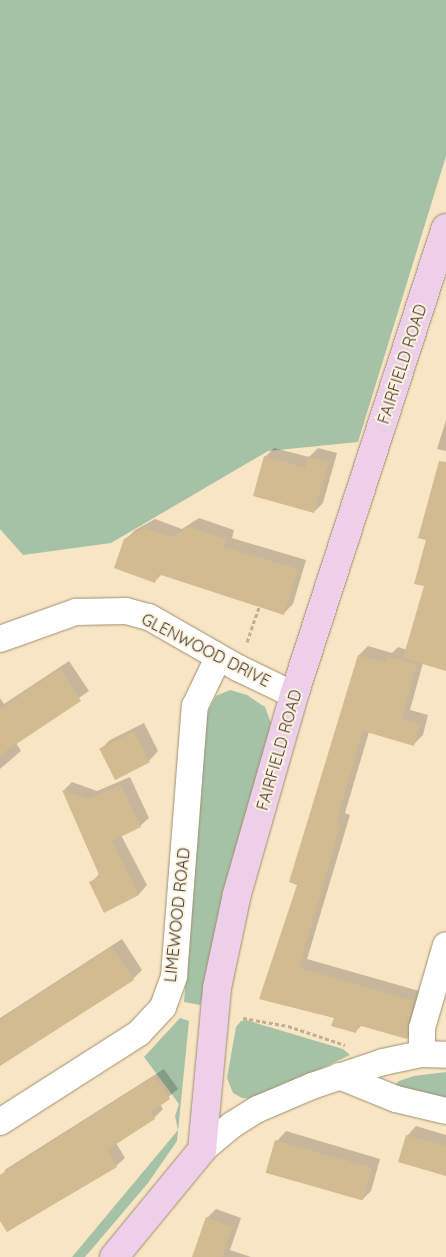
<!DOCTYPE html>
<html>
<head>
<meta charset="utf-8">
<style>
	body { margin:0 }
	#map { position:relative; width:446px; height:1257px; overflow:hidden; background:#f8e5c4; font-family:Quicksand,sans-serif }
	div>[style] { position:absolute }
	.green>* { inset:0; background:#a5c2a6 }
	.shadow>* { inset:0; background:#0003 }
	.building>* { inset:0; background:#d2ba91; transform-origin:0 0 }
	.path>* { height:3px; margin-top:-1.5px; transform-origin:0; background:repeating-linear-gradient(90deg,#bfb095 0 4px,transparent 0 6.5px) }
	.roads { filter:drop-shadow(0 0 1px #a08e70) drop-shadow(0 0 1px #a08e70) }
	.street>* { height:26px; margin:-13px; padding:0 13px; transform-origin:13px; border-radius:13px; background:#fff }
	.secondary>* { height:28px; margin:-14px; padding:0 14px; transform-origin:14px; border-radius:14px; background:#edcfea }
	span { translate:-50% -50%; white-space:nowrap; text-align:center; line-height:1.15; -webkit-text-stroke:4px #fff3e0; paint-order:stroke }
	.street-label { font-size:16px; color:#3e372a }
</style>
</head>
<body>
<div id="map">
	<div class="green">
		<div style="clip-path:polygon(0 0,446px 0,446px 156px,358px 442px,268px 451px,111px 543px,23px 555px,0 529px)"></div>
		<div style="clip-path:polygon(230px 690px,247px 695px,265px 707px,271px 723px,200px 1005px,184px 1002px,207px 713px,216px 696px)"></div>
		<div style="clip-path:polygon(180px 1018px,189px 1021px,177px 1141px,148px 1183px,85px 1257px,72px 1257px,178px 1130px,175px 1116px,179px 1104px,144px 1057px)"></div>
		<div style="clip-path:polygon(246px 1020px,343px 1049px,350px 1055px,255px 1099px,242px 1098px,233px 1093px,227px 1078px,236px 1027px,241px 1021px)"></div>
		<div style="clip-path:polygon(446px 1072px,446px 1100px,394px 1086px,399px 1081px,414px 1076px)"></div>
	</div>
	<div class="shadow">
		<div style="clip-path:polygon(446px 420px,446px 451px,437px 449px)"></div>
		<div style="clip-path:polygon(274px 448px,309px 457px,318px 448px,337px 453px,323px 503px,314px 512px,265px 457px)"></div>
		<div style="clip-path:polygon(446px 471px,446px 670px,423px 663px,410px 710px,428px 715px,423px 735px,414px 744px,369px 732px,345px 813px,350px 815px,307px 959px,423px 992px,416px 1029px,407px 1038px,362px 1025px,355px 1032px,336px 1017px,261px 998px,298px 884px,291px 882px,359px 655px,368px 646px,392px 653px,398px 647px,407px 650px,425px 585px)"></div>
		<div style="clip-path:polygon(199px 518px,234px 530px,232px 538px,306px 560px,293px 604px,284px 613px,162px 574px,155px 581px,126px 539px,135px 530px,155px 519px,182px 529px)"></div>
		<div style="clip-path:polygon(69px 661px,89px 691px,16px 743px,21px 751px,0 769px,0 698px,4px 704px)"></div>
		<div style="clip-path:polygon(144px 723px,158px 751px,149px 761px,115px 778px,101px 749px,110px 740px)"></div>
		<div style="clip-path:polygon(130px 777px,149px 818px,140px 826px,121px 835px,147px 885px,139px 894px,105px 911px,91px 883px,100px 873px,64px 790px,72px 782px,97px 791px)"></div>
		<div style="clip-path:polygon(122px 939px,142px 970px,133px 979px,0 1064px,0 1018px)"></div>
		<div style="clip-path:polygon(164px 1069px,178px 1089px,160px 1104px,163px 1109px,154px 1118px,116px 1143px,125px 1158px,116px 1166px,0 1180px,6px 1169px)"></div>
		<div style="clip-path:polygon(416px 1126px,446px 1135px,446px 1174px,407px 1136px)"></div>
		<div style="clip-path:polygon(286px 1131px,380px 1159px,371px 1191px,362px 1200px,277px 1141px)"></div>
		<div style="clip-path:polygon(216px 1209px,241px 1218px,230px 1250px,251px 1257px,193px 1257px,207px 1218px)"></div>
	</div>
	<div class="building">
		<div style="clip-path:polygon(264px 456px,305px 468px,308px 456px,329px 462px,314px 513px,253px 496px)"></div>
		<div style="clip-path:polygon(439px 461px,446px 462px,446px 671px,403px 658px,424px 586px,414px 584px,426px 540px,418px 538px)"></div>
		<div style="clip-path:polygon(189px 527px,226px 539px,223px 547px,298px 569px,284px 615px,158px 574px,155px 583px,114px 568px,124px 539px,145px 528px,172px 537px)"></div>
		<div style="clip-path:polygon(358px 655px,386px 662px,387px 656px,417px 664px,402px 719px,420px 724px,414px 746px,363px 731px,336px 822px,341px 824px,299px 968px,414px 1001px,407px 1039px,358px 1025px,356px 1033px,331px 1026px,334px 1018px,259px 999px,297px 885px,289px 882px)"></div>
		<div style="clip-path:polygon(60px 669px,81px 701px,0 755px,0 709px)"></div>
		<div style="left:134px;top:731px;width:35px;height:39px;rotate:63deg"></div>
		<div style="clip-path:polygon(121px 785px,141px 827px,112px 841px,139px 895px,104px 913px,89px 882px,100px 877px,62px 790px,88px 799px)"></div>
		<div style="clip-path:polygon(112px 947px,134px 980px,0 1066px,0 1020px)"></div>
		<div style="clip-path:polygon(155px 1076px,170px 1099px,151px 1112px,155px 1119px,107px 1150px,117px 1167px,7px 1232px,0 1221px,0 1175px)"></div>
		<div style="clip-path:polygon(406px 1135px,446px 1146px,446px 1176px,398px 1162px)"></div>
		<div style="left:275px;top:1140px;width:101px;height:34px;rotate:16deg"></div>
		<div style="clip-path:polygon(206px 1217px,233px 1227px,222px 1257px,192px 1257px)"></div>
	</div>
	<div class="path">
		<div style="left:247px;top:642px;width:37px;rotate:-71deg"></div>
		<div style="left:243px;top:1018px;width:46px;rotate:10.1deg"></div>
		<div style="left:288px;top:1026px;width:60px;rotate:18.4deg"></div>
	</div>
	<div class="roads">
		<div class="street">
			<div style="left:0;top:639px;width:81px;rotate:-19.6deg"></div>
			<div style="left:76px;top:612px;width:50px;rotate:-1.1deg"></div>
			<div style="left:126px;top:611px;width:24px;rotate:15deg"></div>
			<div style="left:149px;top:617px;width:103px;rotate:29.8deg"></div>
			<div style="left:238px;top:668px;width:62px;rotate:25.7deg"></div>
			<div style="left:422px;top:1054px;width:26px;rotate:-90deg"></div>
			<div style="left:422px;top:1028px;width:86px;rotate:-73.9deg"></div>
			<div style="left:339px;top:1076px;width:61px;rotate:22deg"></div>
			<div style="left:396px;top:1099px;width:51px;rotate:13.5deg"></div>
			<div style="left:0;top:1122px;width:165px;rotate:-32.6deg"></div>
			<div style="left:139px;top:1033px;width:35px;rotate:-47deg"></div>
			<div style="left:163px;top:1007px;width:33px;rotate:-70deg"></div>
			<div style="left:174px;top:976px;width:271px;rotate:-85.6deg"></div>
			<div style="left:195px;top:706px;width:53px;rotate:-64.4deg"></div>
			<div style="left:202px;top:1150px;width:39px;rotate:-40deg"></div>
			<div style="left:232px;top:1125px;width:31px;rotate:-32deg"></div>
			<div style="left:258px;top:1109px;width:59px;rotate:-23.1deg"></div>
			<div style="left:312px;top:1086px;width:75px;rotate:-18.7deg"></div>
			<div style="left:383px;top:1062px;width:40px;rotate:-12deg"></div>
			<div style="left:422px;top:1054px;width:24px;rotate:2deg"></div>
		</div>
		<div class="secondary">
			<div style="left:114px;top:1257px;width:139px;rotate:-50.6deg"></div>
			<div style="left:202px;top:1150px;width:163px;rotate:-84.7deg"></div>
			<div style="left:217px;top:988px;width:96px;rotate:-78deg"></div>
			<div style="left:237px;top:894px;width:207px;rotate:-74deg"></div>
			<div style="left:294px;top:695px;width:491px;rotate:-72deg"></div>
		</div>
	</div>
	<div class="street-label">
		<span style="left:402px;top:364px;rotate:-72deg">FAIRFIELD ROAD</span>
		<span style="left:206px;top:650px;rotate:27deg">GLENWOOD DRIVE</span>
		<span style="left:279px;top:750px;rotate:-74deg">FAIRFIELD ROAD</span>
		<span style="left:177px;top:915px;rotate:-84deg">LIMEWOOD ROAD</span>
	</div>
</div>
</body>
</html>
